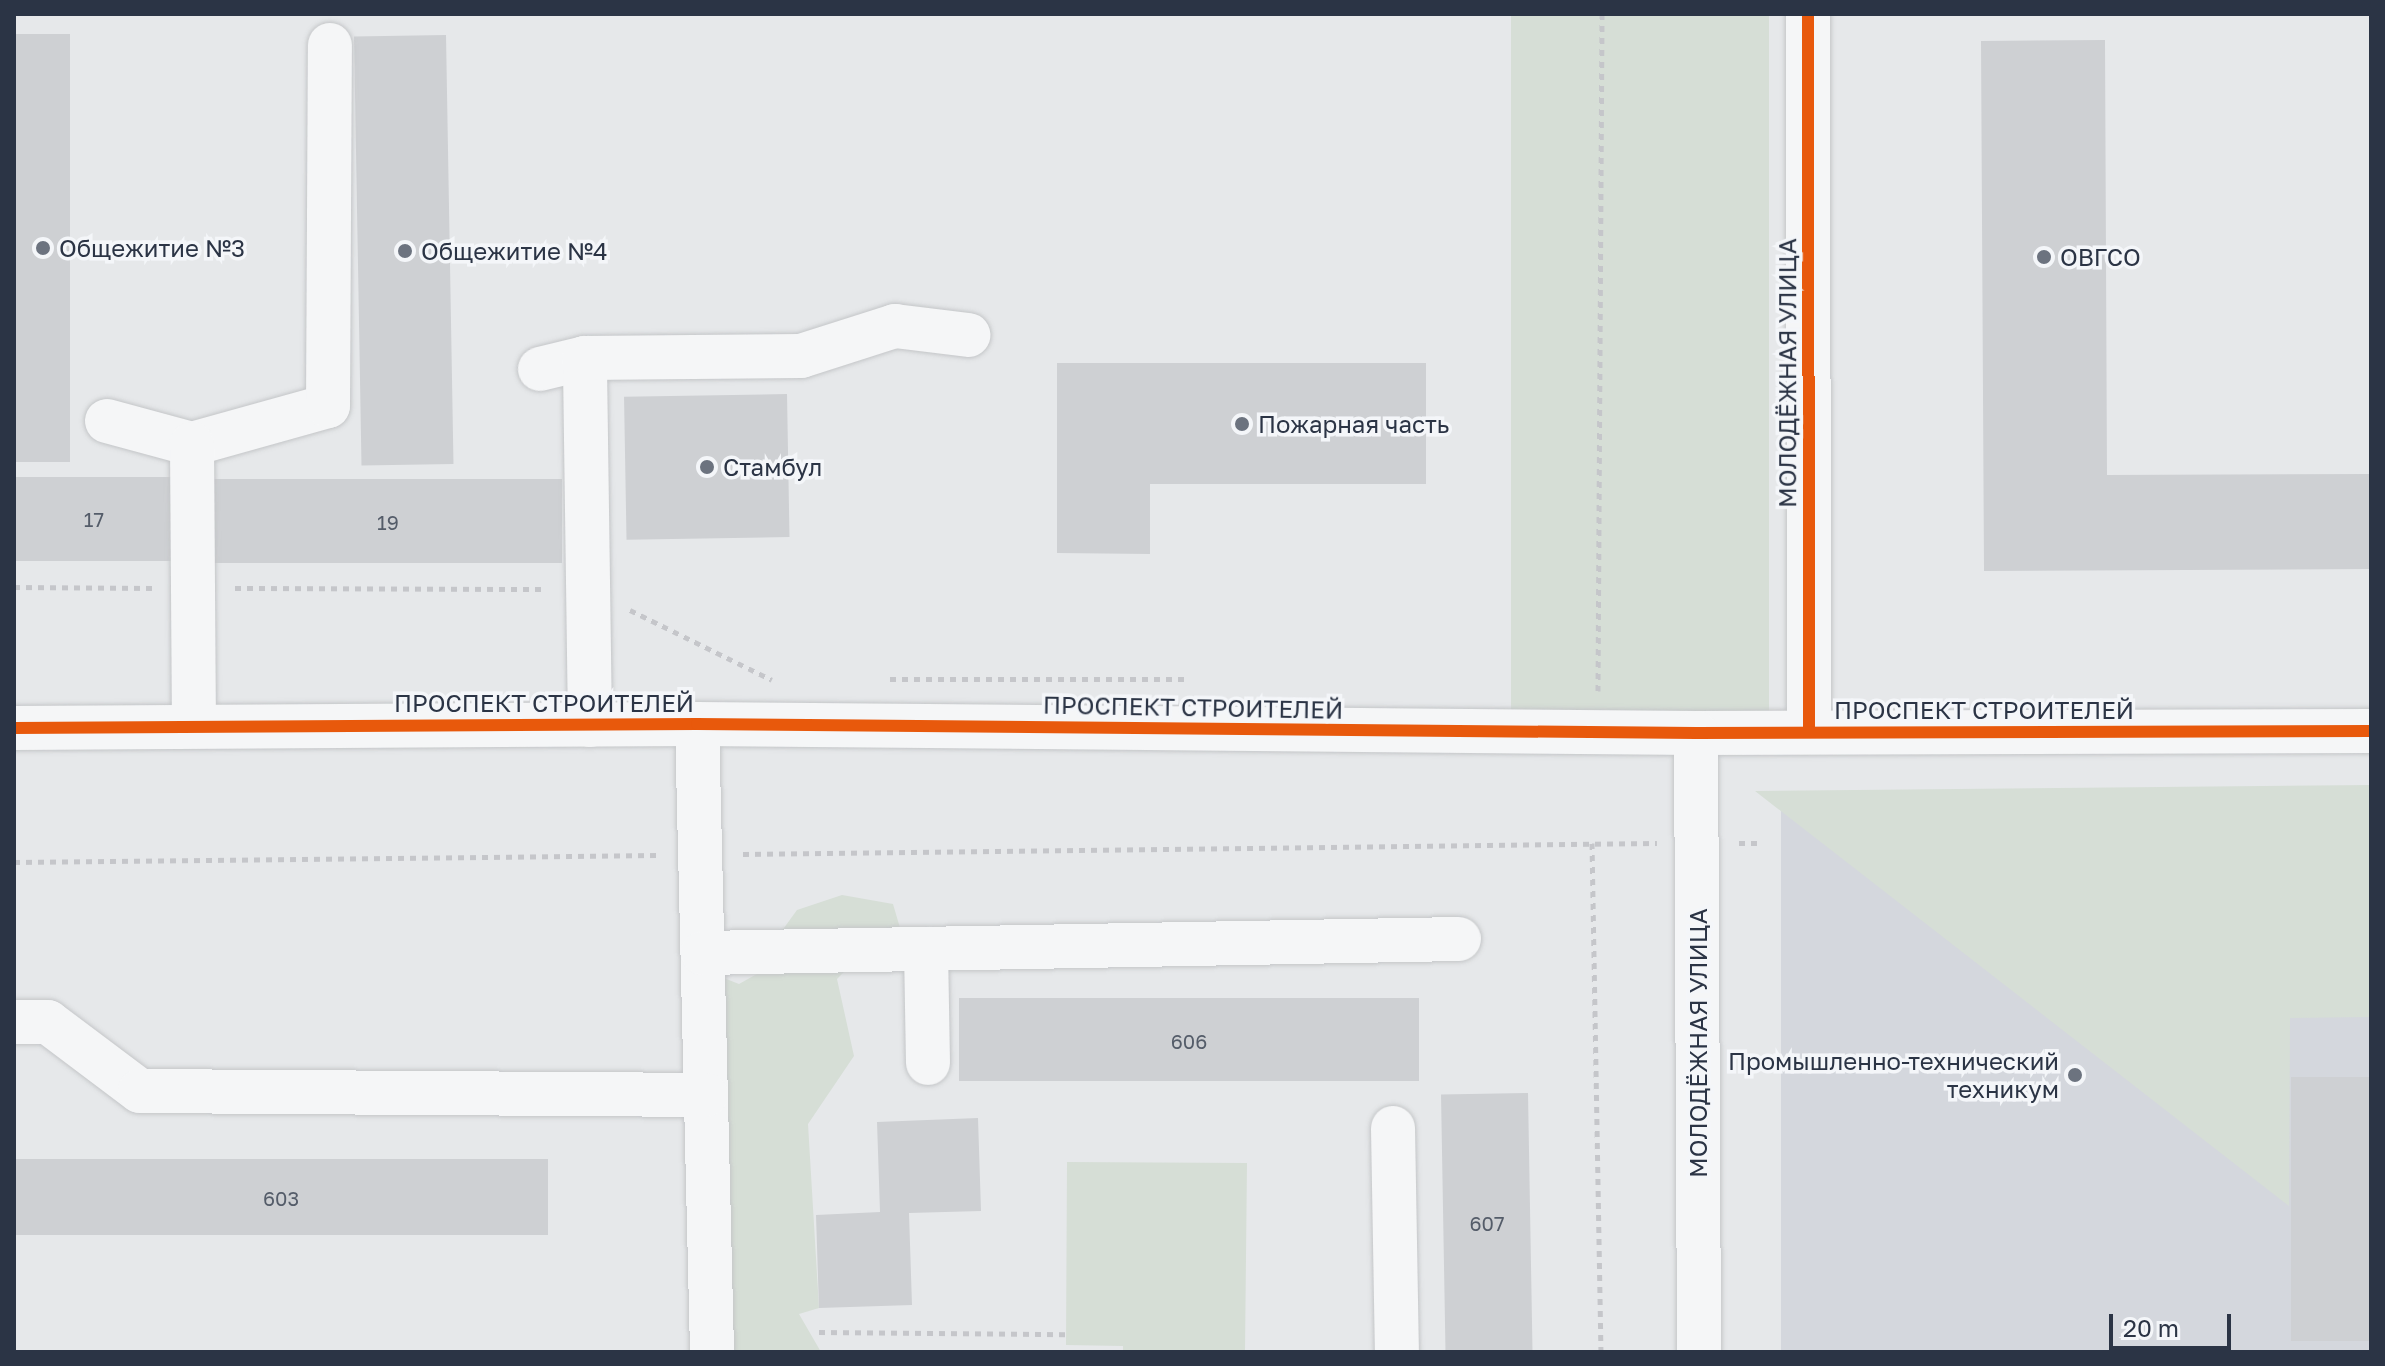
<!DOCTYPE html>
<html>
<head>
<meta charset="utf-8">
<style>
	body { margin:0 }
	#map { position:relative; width:2385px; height:1366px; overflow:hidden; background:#e6e8ea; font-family:"Golos Text",sans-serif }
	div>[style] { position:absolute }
	.built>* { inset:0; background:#d4d7dd; transform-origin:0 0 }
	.green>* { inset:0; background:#d6ded6; transform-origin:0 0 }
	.building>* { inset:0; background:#ced0d3; transform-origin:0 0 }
	.path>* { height:5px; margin-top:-2.5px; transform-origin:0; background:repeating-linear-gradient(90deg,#c5c6ca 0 6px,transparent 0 12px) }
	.roads { filter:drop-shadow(0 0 2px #c4c6c8) drop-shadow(0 0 2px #c4c6c8) }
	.minor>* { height:44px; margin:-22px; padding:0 22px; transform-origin:22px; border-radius:22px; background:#f5f6f7 }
	.cycleway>* { height:12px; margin:-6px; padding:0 6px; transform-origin:6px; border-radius:6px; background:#e8590c }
	.dots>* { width:22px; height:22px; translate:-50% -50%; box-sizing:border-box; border:4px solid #f4f6f9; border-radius:50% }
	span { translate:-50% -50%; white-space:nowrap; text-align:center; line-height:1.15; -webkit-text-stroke:7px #f4f6f9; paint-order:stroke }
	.number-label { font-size:20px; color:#545c69 }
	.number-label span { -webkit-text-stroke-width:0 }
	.poi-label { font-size:24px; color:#2b3445 }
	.left { translate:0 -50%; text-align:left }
	.right { translate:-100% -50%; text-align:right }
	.street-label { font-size:24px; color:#2b3445 }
	.frame { position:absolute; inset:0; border:16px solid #2b3445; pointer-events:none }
	.scale { position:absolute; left:2109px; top:1314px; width:122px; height:36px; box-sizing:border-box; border:4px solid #2b3445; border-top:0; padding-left:10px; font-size:24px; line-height:28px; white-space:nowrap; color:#2b3445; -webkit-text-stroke:6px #f4f6f9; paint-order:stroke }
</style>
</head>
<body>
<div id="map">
	<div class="built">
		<div style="left:1781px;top:795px;width:590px;height:557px"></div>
	</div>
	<div class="green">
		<div style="left:1511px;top:14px;width:258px;height:697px"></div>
		<div style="clip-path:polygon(2371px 785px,2371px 1017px,2290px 1018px,2289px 1206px,1755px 791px)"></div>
		<div style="clip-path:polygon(842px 895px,893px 904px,903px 938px,866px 950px,837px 979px,854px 1056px,808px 1124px,819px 1308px,799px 1314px,821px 1352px,724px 1352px,716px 975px,739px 984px,771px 966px,773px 943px,797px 910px)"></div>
		<div style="clip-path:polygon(1067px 1162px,1247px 1163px,1245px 1352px,1123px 1352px,1123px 1346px,1066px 1345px)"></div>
	</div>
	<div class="building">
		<div style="left:14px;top:34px;width:56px;height:428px"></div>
		<div style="left:446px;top:35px;width:429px;height:92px;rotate:89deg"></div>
		<div style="clip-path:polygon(2105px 40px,2107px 475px,2371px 474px,2371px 569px,1984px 571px,1981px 41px)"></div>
		<div style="clip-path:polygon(1057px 363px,1426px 363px,1426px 484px,1150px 484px,1150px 554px,1057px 553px)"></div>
		<div style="left:787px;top:394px;width:143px;height:163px;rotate:89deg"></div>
		<div style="left:14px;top:477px;width:159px;height:84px"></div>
		<div style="left:562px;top:479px;width:84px;height:349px;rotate:90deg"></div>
		<div style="left:1419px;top:998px;width:83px;height:460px;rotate:90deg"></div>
		<div style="left:2291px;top:1077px;width:80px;height:264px"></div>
		<div style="left:1528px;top:1093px;width:259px;height:87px;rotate:89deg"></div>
		<div style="clip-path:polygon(978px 1118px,981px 1211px,909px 1213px,912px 1305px,819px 1308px,816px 1215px,880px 1212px,877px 1122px)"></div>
		<div style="left:14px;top:1159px;width:534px;height:76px"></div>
	</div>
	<div class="path">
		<div style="left:14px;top:587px;width:139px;rotate:0.4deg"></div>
		<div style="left:235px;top:588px;width:310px;rotate:0.2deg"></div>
		<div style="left:630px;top:610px;width:158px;rotate:26.2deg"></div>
		<div style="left:890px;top:679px;width:300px"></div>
		<div style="left:1598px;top:691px;width:677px;rotate:-89.66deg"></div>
		<div style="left:1592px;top:843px;width:509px;rotate:88.99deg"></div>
		<div style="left:1739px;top:843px;width:22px"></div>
		<div style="left:743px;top:854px;width:914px;rotate:-0.69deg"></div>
		<div style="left:14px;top:862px;width:643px;rotate:-0.62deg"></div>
		<div style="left:819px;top:1332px;width:247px;rotate:0.5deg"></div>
	</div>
	<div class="roads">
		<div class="minor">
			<div style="left:1808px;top:14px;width:718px;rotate:89.92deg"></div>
			<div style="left:540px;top:369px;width:46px;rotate:-13.7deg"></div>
			<div style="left:107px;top:421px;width:88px;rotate:15.1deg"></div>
			<div style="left:192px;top:444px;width:141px;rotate:-15.6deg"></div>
			<div style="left:328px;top:406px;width:361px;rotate:-89.7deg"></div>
			<div style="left:192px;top:444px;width:282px;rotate:89.6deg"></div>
			<div style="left:697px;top:724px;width:628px;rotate:88.63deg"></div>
			<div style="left:590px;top:725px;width:367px;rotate:-90.8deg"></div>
			<div style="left:585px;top:358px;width:216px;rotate:-0.5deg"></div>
			<div style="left:801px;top:356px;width:99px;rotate:-17.7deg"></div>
			<div style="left:895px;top:326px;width:74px;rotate:7deg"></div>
			<div style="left:14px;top:728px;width:683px;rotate:-0.34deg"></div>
			<div style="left:697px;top:724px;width:999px;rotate:0.52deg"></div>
			<div style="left:1696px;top:733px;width:675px;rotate:-0.17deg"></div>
			<div style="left:1696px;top:733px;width:619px;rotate:89.72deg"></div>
			<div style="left:926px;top:949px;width:114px;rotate:89deg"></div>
			<div style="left:703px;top:953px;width:756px;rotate:-1.06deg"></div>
			<div style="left:14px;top:1022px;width:34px"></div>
			<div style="left:48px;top:1022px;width:115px;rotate:36.9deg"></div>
			<div style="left:140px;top:1091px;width:566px;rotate:0.4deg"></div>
			<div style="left:1393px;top:1128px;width:224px;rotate:89deg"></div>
		</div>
	</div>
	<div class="cycleway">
		<div style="left:1808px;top:14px;width:718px;rotate:89.92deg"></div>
		<div style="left:14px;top:728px;width:683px;rotate:-0.34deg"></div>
		<div style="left:697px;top:724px;width:999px;rotate:0.52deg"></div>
		<div style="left:1696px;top:733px;width:675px;rotate:-0.17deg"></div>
	</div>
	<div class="dots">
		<div style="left:43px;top:248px;background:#6c737f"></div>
		<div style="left:405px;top:251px;background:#6c737f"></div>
		<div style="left:2044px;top:257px;background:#6c737f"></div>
		<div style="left:1242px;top:424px;background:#6c737f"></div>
		<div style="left:707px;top:467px;background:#6c737f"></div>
		<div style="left:2075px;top:1075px;background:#6c737f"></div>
	</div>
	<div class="number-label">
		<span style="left:94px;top:519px">17</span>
		<span style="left:388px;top:522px">19</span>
		<span style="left:1189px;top:1041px">606</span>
		<span style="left:281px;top:1198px">603</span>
		<span style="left:1487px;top:1223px">607</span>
	</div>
	<div class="poi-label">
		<span class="left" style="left:59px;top:248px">Общежитие №3</span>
		<span class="left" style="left:421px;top:251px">Общежитие №4</span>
		<span class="left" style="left:2060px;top:257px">ОВГСО</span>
		<span class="left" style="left:1258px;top:424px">Пожарная часть</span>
		<span class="left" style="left:723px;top:467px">Стамбул</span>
		<span class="right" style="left:2059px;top:1075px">Промышленно-технический<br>техникум</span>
	</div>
	<div class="street-label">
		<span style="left:1787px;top:373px;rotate:-90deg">МОЛОДЁЖНАЯ УЛИЦА</span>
		<span style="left:544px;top:703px">ПРОСПЕКТ СТРОИТЕЛЕЙ</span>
		<span style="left:1193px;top:707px;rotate:1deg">ПРОСПЕКТ СТРОИТЕЛЕЙ</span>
		<span style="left:1984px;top:710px">ПРОСПЕКТ СТРОИТЕЛЕЙ</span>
		<span style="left:1698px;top:1043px;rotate:-90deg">МОЛОДЁЖНАЯ УЛИЦА</span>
	</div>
	<div class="frame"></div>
	<div class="scale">20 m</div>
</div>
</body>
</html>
